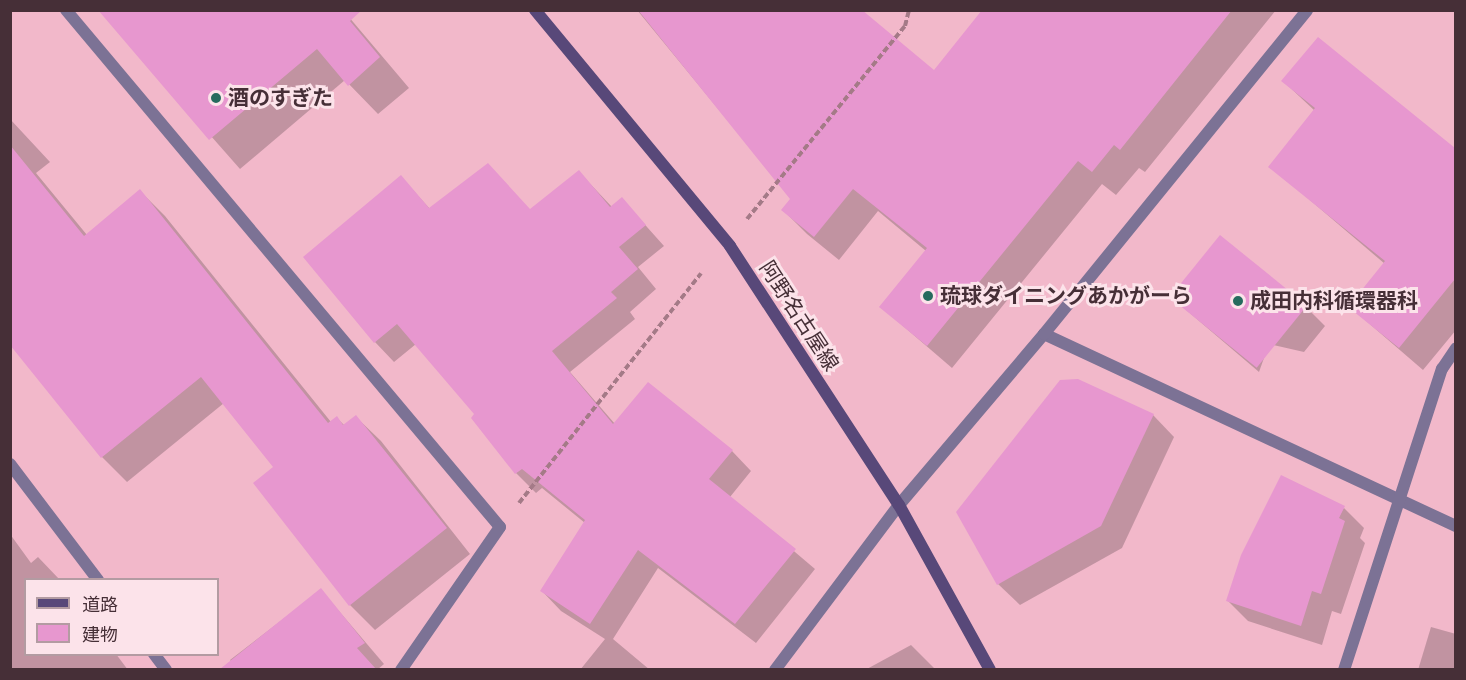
<!DOCTYPE html>
<html>
<head>
<meta charset="utf-8">
<style>
	body { margin:0 }
	#map { position:relative; width:1466px; height:680px; overflow:hidden; background:#f2b8ca; font-family:"PT Sans","Noto Sans JP",sans-serif }
	div>[style] { position:absolute }
	.shadow>* { inset:0; background:#0003 }
	.building>* { inset:0; background:#e797cf; transform-origin:0 0 }
	.path>* { height:4px; margin-top:-2px; transform-origin:0; background:repeating-linear-gradient(90deg,#a47a87 0 6px,transparent 0 9px) }
	.minor>* { height:12px; margin:-6px; padding:0 6px; transform-origin:6px; border-radius:6px; background:#7c7295 }
	.secondary>* { height:12px; margin:-6px; padding:0 6px; transform-origin:6px; border-radius:6px; background:#584879 }
	.dots>* { width:16px; height:16px; translate:-50% -50%; box-sizing:border-box; border:3px solid #fce3ea; border-radius:50% }
	span { translate:-50% -50%; white-space:nowrap; text-align:center; line-height:1.15; -webkit-text-stroke:6px #fce3ea; paint-order:stroke }
	.poi-label { font-size:21px; color:#462f37; font-weight:700 }
	.left { translate:0 -50%; text-align:left }
	.street-label { font-size:21px; color:#462f37 }
	.frame { position:absolute; inset:0; border:12px solid #462f37; pointer-events:none }
	.legend { position:absolute; left:24px; top:578px; width:195px; height:78px; box-sizing:border-box; background:#fce3ea; border:2px solid #b39ba2; margin:0; padding:8px 10px; list-style:none; font-size:18px; color:#462f37 }
	.legend li { display:flex; align-items:center; gap:12px; height:30px }
	.legend b { width:30px; border:2px solid #b39ba2 }
</style>
</head>
<body>
<div id="map">
	<div class="shadow">
		<div style="clip-path:polygon(100px 10px,343px 10px,409px 88px,378px 114px,345px 80px,240px 169px)"></div>
		<div style="clip-path:polygon(637px 10px,860px 10px,934px 72px,984px 10px,1276px 10px,1145px 172px,1139px 168px,1116px 195px,1102px 184px,952px 368px,881px 307px,926px 251px,878px 211px,839px 260px,807px 234px,783px 210px,792px 199px)"></div>
		<div style="clip-path:polygon(1318px 39px,1456px 150px,1456px 330px,1423px 370px,1350px 307px,1385px 264px,1270px 166px,1315px 111px,1283px 81px)"></div>
		<div style="clip-path:polygon(10px 119px,50px 162px,36px 173px,87px 235px,140px 191px,165px 216px,331px 422px,337px 418px,345px 426px,356px 417px,381px 441px,470px 554px,375px 630px,350px 605px,275px 467px,224px 403px,127px 482px,102px 457px,17px 352px,10px 287px)"></div>
		<div style="clip-path:polygon(579px 172px,612px 207px,622px 199px,664px 246px,638px 267px,656px 289px,630px 312px,635px 319px,570px 372px,615px 424px,732px 451px,751px 471px,730px 497px,815px 569px,756px 643px,658px 568px,613px 639px,650px 670px,580px 670px,605px 639px,561px 611px,542px 591px,585px 523px,542px 488px,536px 493px,516px 473px,473px 418px,477px 415px,416px 344px,394px 362px,375px 342px,401px 177px,430px 209px,531px 211px)"></div>
		<div style="clip-path:polygon(1171px 297px,1306px 307px,1325px 326px,1304px 352px,1269px 344px,1259px 372px)"></div>
		<div style="clip-path:polygon(1153px 415px,1174px 437px,1122px 548px,1020px 605px,998px 584px)"></div>
		<div style="clip-path:polygon(1344px 508px,1364px 528px,1360px 538px,1365px 543px,1341px 614px,1332px 611px,1322px 645px,1248px 621px,1227px 600px)"></div>
		<div style="clip-path:polygon(10px 534px,31px 563px,38px 557px,60px 580px,26px 580px,26px 654px,116px 654px,128px 670px,10px 670px)"></div>
		<div style="clip-path:polygon(321px 590px,384px 664px,377px 670px,238px 670px,230px 660px)"></div>
		<div style="clip-path:polygon(1431px 627px,1456px 634px,1456px 670px,1418px 670px)"></div>
		<div style="clip-path:polygon(911px 645px,936px 670px,865px 670px)"></div>
	</div>
	<div class="building">
		<div style="clip-path:polygon(98px 10px,362px 10px,350px 21px,380px 57px,348px 86px,317px 49px,209px 140px)"></div>
		<div style="clip-path:polygon(638px 10px,862px 10px,934px 70px,982px 10px,1232px 10px,1120px 150px,1114px 145px,1092px 172px,1078px 161px,927px 346px,879px 307px,927px 248px,853px 189px,814px 237px,781px 210px,790px 199px)"></div>
		<div style="clip-path:polygon(1318px 37px,1455px 148px,1455px 279px,1399px 348px,1348px 307px,1385px 261px,1268px 167px,1315px 108px,1281px 81px)"></div>
		<div style="clip-path:polygon(10px 145px,84px 236px,140px 189px,328px 423px,337px 416px,343px 425px,356px 415px,447px 528px,349px 606px,253px 483px,273px 467px,201px 377px,101px 458px,10px 345px)"></div>
		<div style="clip-path:polygon(488px 163px,530px 209px,579px 170px,610px 207px,622px 197px,646px 225px,619px 247px,638px 269px,611px 292px,617px 298px,552px 351px,613px 424px,648px 382px,733px 450px,709px 479px,796px 549px,735px 624px,638px 550px,590px 624px,540px 591px,585px 520px,522px 469px,515px 474px,471px 418px,474px 414px,397px 324px,374px 343px,303px 257px,401px 175px,429px 208px)"></div>
		<div style="left:1220px;top:235px;width:112px;height:80px;rotate:39deg"></div>
		<div style="clip-path:polygon(1078px 379px,1154px 414px,1101px 526px,997px 585px,956px 512px,1060px 380px)"></div>
		<div style="clip-path:polygon(1281px 475px,1345px 506px,1339px 518px,1345px 521px,1321px 594px,1312px 591px,1301px 626px,1226px 601px,1241px 555px)"></div>
		<div style="clip-path:polygon(321px 588px,365px 643px,357px 648px,376px 669px,220px 669px)"></div>
	</div>
	<div class="path">
		<div style="left:747px;top:219px;width:249px;rotate:-50.7deg"></div>
		<div style="left:905px;top:26px;width:16px;rotate:-76deg"></div>
		<div style="left:519px;top:503px;width:293px;rotate:-51.6deg"></div>
	</div>
	<div class="minor">
		<div style="left:66px;top:10px;width:675px;rotate:49.99deg"></div>
		<div style="left:500px;top:527px;width:174px;rotate:124.7deg"></div>
		<div style="left:1044px;top:334px;width:455px;rotate:25deg"></div>
		<div style="left:10px;top:464px;width:146px;rotate:52.8deg"></div>
		<div style="left:154px;top:654px;width:20px;rotate:53deg"></div>
		<div style="left:775px;top:670px;width:206px;rotate:-53.1deg"></div>
		<div style="left:899px;top:505px;width:224px;rotate:-49.7deg"></div>
		<div style="left:1044px;top:334px;width:417px;rotate:-50.9deg"></div>
		<div style="left:1344px;top:670px;width:317px;rotate:-72deg"></div>
		<div style="left:1442px;top:369px;width:25px;rotate:-56deg"></div>
	</div>
	<div class="secondary">
		<div style="left:535px;top:10px;width:306px;rotate:50.4deg"></div>
		<div style="left:730px;top:246px;width:309px;rotate:56.9deg"></div>
		<div style="left:899px;top:505px;width:188px;rotate:61.1deg"></div>
	</div>
	<div class="dots">
		<div style="left:216px;top:98px;background:#266b5e"></div>
		<div style="left:928px;top:296px;background:#266b5e"></div>
		<div style="left:1238px;top:301px;background:#266b5e"></div>
	</div>
	<div class="poi-label">
		<span class="left" style="left:228px;top:98px">酒のすぎた</span>
		<span class="left" style="left:940px;top:296px">琉球ダイニングあかがーら</span>
		<span class="left" style="left:1250px;top:301px">成田内科循環器科</span>
	</div>
	<div class="street-label">
		<span style="left:799px;top:316px;rotate:57deg">阿野名古屋線</span>
	</div>
	<div class="frame"></div>
	<ul class="legend">
	<li><b style="height:8px;background:#584879"></b>道路</li>
	<li><b style="height:16px;background:#e797cf"></b>建物</li>
	</ul>
</div>
</body>
</html>
